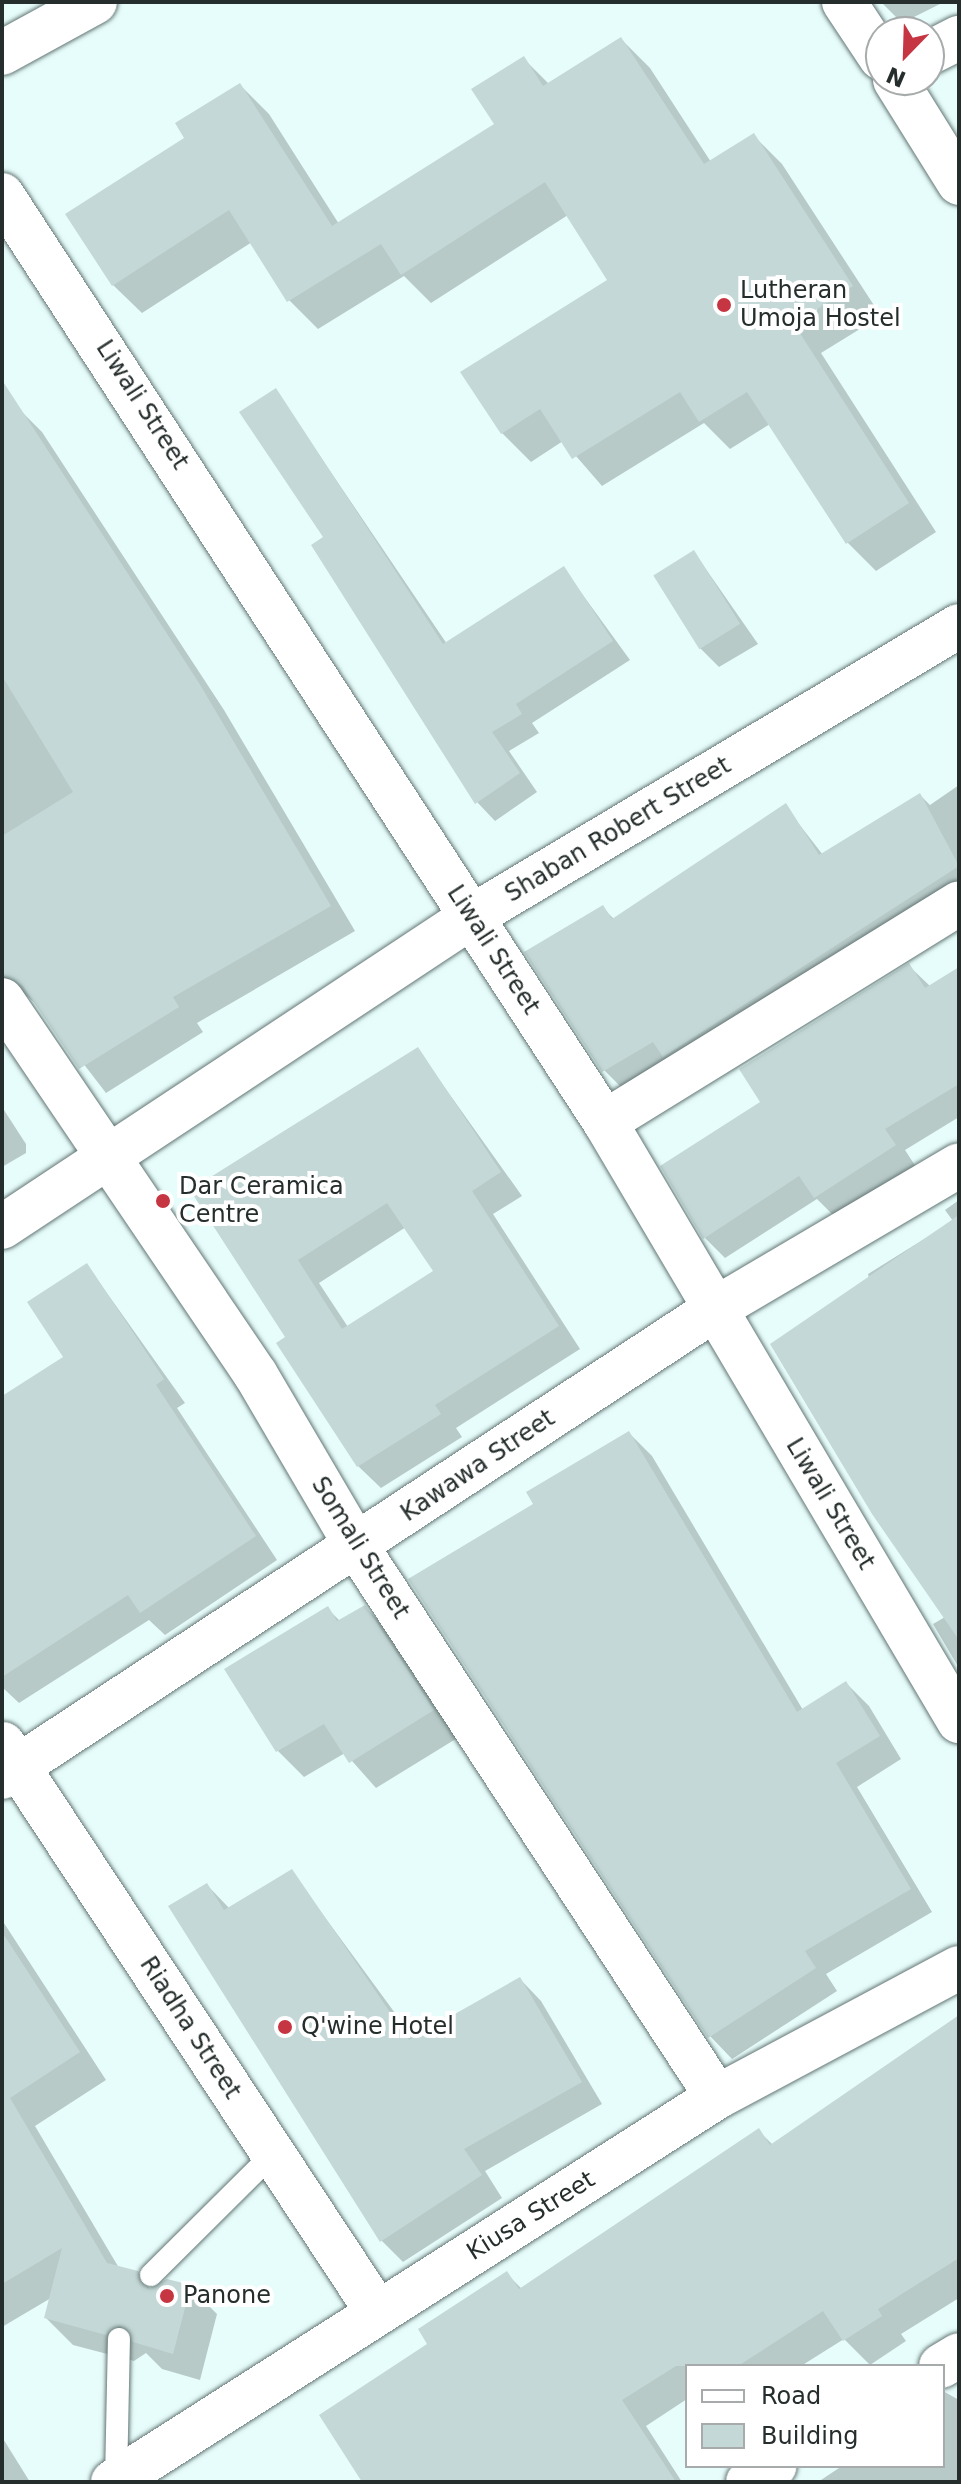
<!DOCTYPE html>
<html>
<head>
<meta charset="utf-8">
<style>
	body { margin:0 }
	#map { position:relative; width:961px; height:2484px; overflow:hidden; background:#e7fdfb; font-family:"DejaVu Sans",sans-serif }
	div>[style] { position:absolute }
	.shadow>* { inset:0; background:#0003 }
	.building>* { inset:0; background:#c4d9d7; transform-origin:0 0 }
	.roads { filter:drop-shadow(0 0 2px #637674) drop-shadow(0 0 2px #637674) }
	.service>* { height:22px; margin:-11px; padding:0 11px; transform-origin:11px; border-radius:11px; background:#fff }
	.minor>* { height:44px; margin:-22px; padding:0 22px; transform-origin:22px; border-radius:22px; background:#fff }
	.tertiary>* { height:44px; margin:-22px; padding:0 22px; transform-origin:22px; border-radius:22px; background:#fff }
	.dots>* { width:22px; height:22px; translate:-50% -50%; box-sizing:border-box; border:4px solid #fff; border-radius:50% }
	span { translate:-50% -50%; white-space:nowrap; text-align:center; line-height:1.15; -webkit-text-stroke:8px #fff; paint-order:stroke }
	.poi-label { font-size:24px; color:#252d2d }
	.left { translate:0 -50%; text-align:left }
	.street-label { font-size:24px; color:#252d2d }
	.frame { position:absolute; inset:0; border:4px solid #252d2d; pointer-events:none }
	.legend { position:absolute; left:685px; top:2364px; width:260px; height:104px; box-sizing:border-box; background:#fff; border:2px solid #a8abab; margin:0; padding:10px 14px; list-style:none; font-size:24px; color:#252d2d }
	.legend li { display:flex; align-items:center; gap:16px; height:40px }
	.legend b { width:40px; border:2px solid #a8abab }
	.north { position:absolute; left:865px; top:16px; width:80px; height:80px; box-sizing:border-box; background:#fff; border:2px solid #a8abab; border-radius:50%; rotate:203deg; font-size:22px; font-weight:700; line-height:32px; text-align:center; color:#252d2d }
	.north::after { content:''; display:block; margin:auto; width:28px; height:36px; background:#c63642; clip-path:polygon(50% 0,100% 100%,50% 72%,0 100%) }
</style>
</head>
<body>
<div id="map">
	<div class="shadow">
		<div style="clip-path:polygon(881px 2px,944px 2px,902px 23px)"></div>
		<div style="clip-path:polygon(621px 39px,650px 68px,711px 162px,754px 136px,782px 164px,881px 316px,821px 353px,936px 532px,876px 571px,847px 542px,770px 424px,730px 449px,704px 423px,602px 486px,563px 441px,531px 462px,502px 433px,610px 280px,568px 215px,431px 303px,404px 276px,318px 329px,289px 300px,252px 242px,142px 313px,113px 285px,187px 139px,240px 85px,269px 114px,339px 224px,497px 124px,523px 58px,549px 84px)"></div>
		<div style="clip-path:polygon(276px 391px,447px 644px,564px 569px,630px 660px,532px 723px,539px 733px,509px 751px,537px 792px,495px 821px,477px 802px,326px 537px)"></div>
		<div style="clip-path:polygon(17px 407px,42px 432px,224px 710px,355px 931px,197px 1023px,203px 1032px,106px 1093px,39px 1006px,2px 976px,2px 416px)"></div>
		<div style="clip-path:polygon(694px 552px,758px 644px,719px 667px,700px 648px)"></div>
		<div style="clip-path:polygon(959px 785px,959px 889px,621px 1087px,604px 1070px,603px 908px,615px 920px,785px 806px,823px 855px,920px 795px,930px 805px)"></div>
		<div style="clip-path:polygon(909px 966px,931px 987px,959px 969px,959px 1117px,905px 1150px,916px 1167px,836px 1218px,817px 1199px,725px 1258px,705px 1238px,763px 1102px)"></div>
		<div style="clip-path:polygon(evenodd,418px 1050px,522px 1196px,493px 1214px,580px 1349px,456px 1428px,462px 1437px,381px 1488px,358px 1466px,288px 1338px,193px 1190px,418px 1050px,406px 1227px,436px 1272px,348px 1327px,319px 1283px,406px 1227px)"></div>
		<div style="clip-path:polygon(2px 1107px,26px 1144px,26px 1153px,2px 1167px)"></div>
		<div style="clip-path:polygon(959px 1200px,959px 1668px,933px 1624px,945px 1617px,868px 1274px,953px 1221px,945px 1210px)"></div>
		<div style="clip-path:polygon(87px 1265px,185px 1403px,177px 1408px,277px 1560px,165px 1635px,149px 1620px,19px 1703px,2px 1687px,2px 1399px,66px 1357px)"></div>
		<div style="clip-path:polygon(629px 1433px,652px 1456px,803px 1710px,846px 1683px,869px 1706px,901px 1759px,857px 1787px,932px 1912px,826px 1974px,837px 1991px,732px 2059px,710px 2036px,536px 1504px)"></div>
		<div style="clip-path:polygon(365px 1607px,391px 1633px,459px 1737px,376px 1788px,345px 1753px,304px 1777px,278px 1751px,227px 1669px,327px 1608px,341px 1622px)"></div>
		<div style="clip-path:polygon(291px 1871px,414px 2039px,520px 1979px,541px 2001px,602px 2104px,485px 2171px,502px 2198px,403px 2262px,381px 2240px,207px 1885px,230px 1909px)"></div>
		<div style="clip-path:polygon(2px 1920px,106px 2080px,35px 2126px,119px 2268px,152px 2289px,190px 2287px,217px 2314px,200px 2380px,162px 2369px,146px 2353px,134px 2361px,73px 2345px,46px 2318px,51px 2298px,2px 2327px)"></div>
		<div style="clip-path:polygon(959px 2019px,959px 2298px,901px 2334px,906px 2341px,870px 2365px,844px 2339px,801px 2366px,687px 2366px,687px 2399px,646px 2426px,682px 2482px,365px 2482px,430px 2345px,507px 2274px,522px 2289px,759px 2131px,773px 2145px)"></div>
		<div style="clip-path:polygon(943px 2391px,959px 2400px,959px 2482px,818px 2482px,842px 2466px,943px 2466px)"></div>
		<div style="clip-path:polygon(2px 2437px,30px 2482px,2px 2482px)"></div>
	</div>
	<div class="building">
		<div style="clip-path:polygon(621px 37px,704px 164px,754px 133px,853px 286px,794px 324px,909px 503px,846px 544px,747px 392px,699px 422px,680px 392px,572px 459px,540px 409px,501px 434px,460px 372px,607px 280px,545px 182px,401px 275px,381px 244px,287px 302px,229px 210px,112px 286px,65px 214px,184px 138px,175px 123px,240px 83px,332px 226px,494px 124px,471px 89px,524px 56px,543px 86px)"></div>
		<div style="clip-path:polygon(2px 380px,199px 683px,331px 906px,173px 997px,179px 1007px,79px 1069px,23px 986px,2px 975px,2px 836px,73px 792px,2px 676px)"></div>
		<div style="clip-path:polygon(276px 388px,443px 644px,564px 566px,613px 641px,516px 704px,522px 714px,492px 732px,520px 773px,475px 804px,311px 545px,323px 537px,239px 412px)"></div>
		<div style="left:694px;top:550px;width:87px;height:48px;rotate:58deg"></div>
		<div style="clip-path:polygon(920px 793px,959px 866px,663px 1057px,653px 1042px,602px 1072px,524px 952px,603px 905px,612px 919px,786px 803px,819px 855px)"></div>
		<div style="clip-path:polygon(909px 963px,925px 988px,959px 967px,959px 1084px,885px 1129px,896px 1145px,814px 1198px,799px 1176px,703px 1239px,660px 1166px,760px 1102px,739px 1069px)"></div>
		<div style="clip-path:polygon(evenodd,418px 1047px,501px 1172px,472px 1191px,559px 1326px,435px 1405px,441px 1414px,357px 1467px,276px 1343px,285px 1337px,190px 1190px,418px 1047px,387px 1203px,433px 1271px,342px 1329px,298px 1260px,387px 1203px)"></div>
		<div style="clip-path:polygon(959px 1215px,959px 1640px,872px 1514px,770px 1344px)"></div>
		<div style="clip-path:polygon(87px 1263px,164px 1379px,156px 1385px,256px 1536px,140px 1613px,128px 1595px,2px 1677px,2px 1396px,63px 1357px,27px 1302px)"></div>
		<div style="clip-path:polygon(629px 1431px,797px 1712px,846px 1681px,880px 1736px,836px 1763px,911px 1889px,805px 1951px,816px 1968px,708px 2038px,408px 1579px,533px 1504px,526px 1492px)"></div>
		<div style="clip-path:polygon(365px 1605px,434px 1710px,349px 1763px,324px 1724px,276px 1752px,224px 1669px,328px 1606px,337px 1621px)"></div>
		<div style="clip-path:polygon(292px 1869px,409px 2040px,520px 1977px,582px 2082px,464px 2149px,482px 2175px,380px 2242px,168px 1906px,207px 1883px,224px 1910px)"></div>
		<div style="clip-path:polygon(2px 1932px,80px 2052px,10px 2098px,107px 2263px,138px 2271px,148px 2289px,167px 2279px,191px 2285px,173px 2354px,133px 2342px,120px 2325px,106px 2335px,44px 2318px,62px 2248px,2px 2284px)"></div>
		<div style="clip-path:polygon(959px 2015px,959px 2258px,878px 2309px,882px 2316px,843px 2341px,823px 2311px,738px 2366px,676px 2366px,622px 2400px,676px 2482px,362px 2482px,319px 2415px,427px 2344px,418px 2329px,507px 2271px,519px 2289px,759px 2128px,770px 2145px)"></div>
	</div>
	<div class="roads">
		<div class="service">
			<div style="left:151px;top:2275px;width:172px;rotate:-44.8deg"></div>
			<div style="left:116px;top:2480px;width:141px;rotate:-88.8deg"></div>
		</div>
		<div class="minor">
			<div style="left:844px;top:2px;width:67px;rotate:56.5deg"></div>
			<div style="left:929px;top:53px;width:34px;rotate:-27deg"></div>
			<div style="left:895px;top:80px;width:121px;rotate:58.1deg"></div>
			<div style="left:2px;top:195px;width:1106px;rotate:56.96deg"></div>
			<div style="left:605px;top:1122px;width:696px;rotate:59.42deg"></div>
			<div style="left:2px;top:1000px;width:453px;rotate:55.9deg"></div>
			<div style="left:256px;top:1375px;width:199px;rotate:59.6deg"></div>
			<div style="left:357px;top:1547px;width:657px;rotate:56.79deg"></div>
			<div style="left:605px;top:1122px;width:416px;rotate:-31.7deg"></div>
			<div style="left:2px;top:1227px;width:562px;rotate:-33.46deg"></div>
			<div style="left:471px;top:917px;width:568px;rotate:-30.81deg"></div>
			<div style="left:3px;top:1744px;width:681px;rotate:56.61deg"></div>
			<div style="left:2px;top:1777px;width:853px;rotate:-33.28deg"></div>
			<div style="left:715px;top:1309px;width:283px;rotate:-30.5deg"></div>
			<div style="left:941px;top:2366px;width:21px;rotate:-31deg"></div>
			<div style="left:113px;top:2482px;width:716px;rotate:-32.51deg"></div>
			<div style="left:717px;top:2097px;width:274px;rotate:-28.1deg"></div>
			<div style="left:748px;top:2482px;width:31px;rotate:-31deg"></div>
		</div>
		<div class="tertiary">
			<div style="left:2px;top:53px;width:106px;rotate:-28.7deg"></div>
		</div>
	</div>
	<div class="dots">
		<div style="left:724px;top:305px;background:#c63642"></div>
		<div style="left:163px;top:1201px;background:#c63642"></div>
		<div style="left:285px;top:2027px;background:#c63642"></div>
		<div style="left:167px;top:2296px;background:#c63642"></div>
	</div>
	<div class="poi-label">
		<span class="left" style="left:740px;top:305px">Lutheran<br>Umoja Hostel</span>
		<span class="left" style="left:179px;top:1201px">Dar Ceramica<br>Centre</span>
		<span class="left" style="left:301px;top:2027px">Q'wine Hotel</span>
		<span class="left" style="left:183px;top:2296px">Panone</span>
	</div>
	<div class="street-label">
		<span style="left:142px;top:405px;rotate:57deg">Liwali Street</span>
		<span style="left:618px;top:830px;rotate:-31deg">Shaban Robert Street</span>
		<span style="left:493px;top:950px;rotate:57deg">Liwali Street</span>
		<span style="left:478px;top:1466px;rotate:-34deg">Kawawa Street</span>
		<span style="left:830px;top:1504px;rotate:59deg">Liwali Street</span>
		<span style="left:360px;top:1548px;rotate:58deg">Somali Street</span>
		<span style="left:190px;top:2028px;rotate:57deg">Riadha Street</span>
		<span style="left:531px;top:2216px;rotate:-32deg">Kiusa Street</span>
	</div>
	<div class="frame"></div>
	<ul class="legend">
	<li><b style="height:10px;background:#fff"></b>Road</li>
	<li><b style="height:22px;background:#c4d9d7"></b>Building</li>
	</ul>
	<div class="north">N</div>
</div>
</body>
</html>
